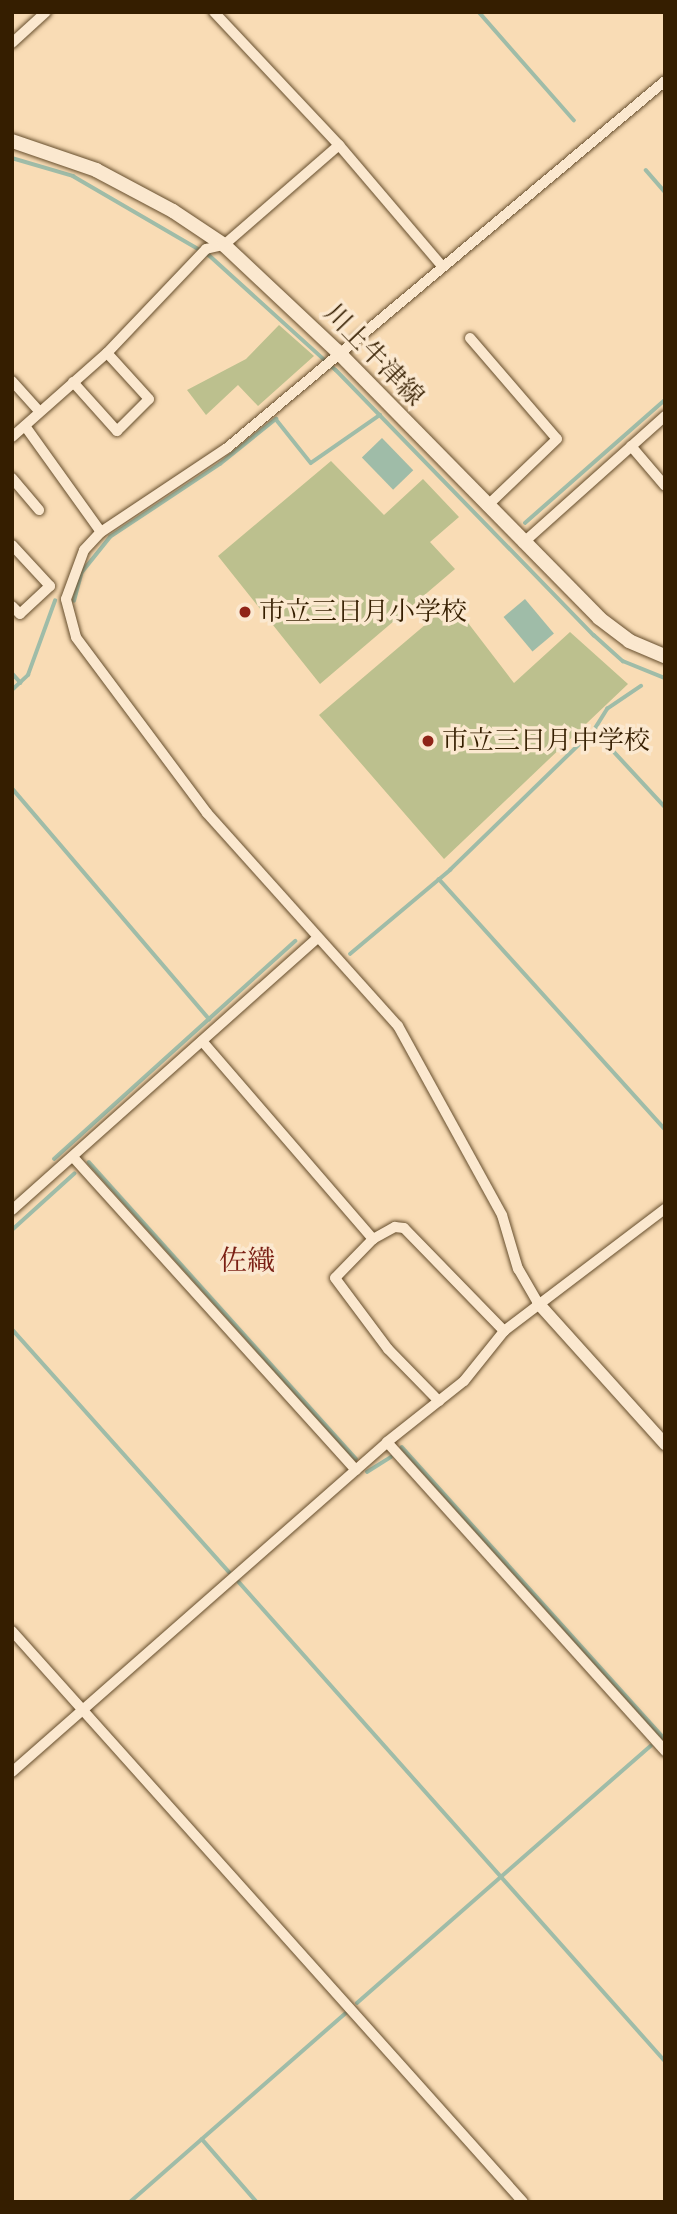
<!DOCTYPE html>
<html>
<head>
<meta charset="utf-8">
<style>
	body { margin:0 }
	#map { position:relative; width:677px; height:2214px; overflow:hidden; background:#f9dcb5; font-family:"IM FELL French Canon","Noto Serif JP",serif }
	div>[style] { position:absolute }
	.green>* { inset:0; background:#bcc08e }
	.water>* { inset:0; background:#9fbca8; transform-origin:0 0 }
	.stream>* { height:3.5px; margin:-1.75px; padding:0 1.75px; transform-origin:1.75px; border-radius:1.75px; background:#9fbca8 }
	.roads { filter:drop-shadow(0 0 2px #664e2d) drop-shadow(0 0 2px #664e2d) }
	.minor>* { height:10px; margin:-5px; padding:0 5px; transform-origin:5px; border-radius:5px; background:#fbe8cf }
	.tertiary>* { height:12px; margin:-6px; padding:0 6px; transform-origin:6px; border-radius:6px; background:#fbe8cf }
	.secondary>* { height:14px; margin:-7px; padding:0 7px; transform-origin:7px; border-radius:7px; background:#fbe8cf }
	.dots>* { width:19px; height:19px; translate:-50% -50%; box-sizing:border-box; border:4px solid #fbe8cf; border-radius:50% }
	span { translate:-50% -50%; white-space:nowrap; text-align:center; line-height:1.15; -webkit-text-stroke:7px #fbe8cf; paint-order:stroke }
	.street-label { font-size:26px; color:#351e00 }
	.poi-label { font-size:26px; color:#351e00 }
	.left { translate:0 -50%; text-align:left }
	.neighbourhood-label { font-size:28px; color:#7a1f14 }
	.frame { position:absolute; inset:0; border:14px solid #351e00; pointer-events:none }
</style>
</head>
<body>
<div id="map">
	<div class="green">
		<div style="clip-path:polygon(279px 325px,314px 356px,258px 406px,238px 385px,206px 415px,187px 390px,246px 359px)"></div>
		<div style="clip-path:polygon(331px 461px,384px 515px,423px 479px,459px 517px,430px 542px,455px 569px,320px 684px,218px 556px)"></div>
		<div style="clip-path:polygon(452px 602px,514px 683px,570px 632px,628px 684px,444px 859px,319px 715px)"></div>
	</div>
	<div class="water">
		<div style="left:382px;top:438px;width:45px;height:28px;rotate:46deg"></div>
		<div style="left:525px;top:599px;width:45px;height:28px;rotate:50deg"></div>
	</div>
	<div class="stream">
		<div style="left:479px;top:12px;width:144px;rotate:48.7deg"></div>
		<div style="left:12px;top:158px;width:64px;rotate:16.4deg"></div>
		<div style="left:73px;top:176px;width:157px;rotate:30.2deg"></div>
		<div style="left:209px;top:255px;width:171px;rotate:42.2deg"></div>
		<div style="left:336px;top:370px;width:370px;rotate:45.8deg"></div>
		<div style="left:594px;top:635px;width:39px;rotate:42deg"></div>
		<div style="left:623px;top:661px;width:45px;rotate:22deg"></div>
		<div style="left:646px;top:170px;width:29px;rotate:49deg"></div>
		<div style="left:525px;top:523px;width:186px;rotate:-41.3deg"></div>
		<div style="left:74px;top:601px;width:30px;rotate:-75deg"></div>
		<div style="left:82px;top:572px;width:45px;rotate:-51.3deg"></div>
		<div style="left:110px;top:537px;width:132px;rotate:-33.6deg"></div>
		<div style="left:220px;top:464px;width:72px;rotate:-38.8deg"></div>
		<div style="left:276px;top:419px;width:56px;rotate:51.5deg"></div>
		<div style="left:311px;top:463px;width:84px;rotate:-34.8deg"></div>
		<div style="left:12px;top:673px;width:13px;rotate:48deg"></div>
		<div style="left:12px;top:690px;width:22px;rotate:-43deg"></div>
		<div style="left:28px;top:675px;width:79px;rotate:-70deg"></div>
		<div style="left:594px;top:730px;width:105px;rotate:47.3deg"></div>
		<div style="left:12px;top:788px;width:304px;rotate:49.5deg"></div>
		<div style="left:439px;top:879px;width:337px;rotate:47.9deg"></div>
		<div style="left:350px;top:954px;width:131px;rotate:-40deg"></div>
		<div style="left:450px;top:870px;width:201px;rotate:-44.2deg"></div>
		<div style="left:594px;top:730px;width:25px;rotate:-58deg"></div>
		<div style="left:607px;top:709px;width:41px;rotate:-34.1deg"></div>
		<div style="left:54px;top:1159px;width:325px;rotate:-42.1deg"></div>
		<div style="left:89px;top:1162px;width:399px;rotate:48deg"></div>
		<div style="left:12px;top:1230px;width:84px;rotate:-42.1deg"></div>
		<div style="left:12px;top:1329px;width:326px;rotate:48.2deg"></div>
		<div style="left:402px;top:1447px;width:393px;rotate:48deg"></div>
		<div style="left:367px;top:1472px;width:28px;rotate:-32deg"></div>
		<div style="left:239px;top:1582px;width:641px;rotate:48.35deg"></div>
		<div style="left:357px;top:2003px;width:390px;rotate:-41.2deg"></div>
		<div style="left:202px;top:2139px;width:84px;rotate:48.9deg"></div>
		<div style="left:130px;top:2202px;width:286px;rotate:-41.2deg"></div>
	</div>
	<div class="roads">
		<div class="minor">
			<div style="left:214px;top:12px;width:183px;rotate:46.8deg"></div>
			<div style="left:339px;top:145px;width:157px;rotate:49.6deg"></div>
			<div style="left:12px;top:43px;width:46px;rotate:-42.4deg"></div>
			<div style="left:470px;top:338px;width:133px;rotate:49.3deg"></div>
			<div style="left:557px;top:439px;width:97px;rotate:136.3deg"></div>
			<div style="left:12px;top:381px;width:39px;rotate:48deg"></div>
			<div style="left:73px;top:382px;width:66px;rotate:48.1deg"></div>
			<div style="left:117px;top:431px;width:45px;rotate:-45deg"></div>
			<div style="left:149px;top:399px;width:62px;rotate:-132.4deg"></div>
			<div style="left:25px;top:426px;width:130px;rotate:54.4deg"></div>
			<div style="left:12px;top:437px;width:127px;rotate:-41.5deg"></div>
			<div style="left:107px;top:353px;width:144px;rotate:-46.4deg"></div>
			<div style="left:206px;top:249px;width:18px;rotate:-13deg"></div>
			<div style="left:224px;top:245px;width:152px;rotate:-41deg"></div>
			<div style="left:631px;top:446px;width:52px;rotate:49.6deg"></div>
			<div style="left:12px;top:478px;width:42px;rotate:49.8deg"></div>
			<div style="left:523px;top:543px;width:191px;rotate:-41.8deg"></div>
			<div style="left:12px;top:545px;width:56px;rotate:47.2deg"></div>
			<div style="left:50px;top:586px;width:41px;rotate:137deg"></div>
			<div style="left:20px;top:614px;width:11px;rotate:-135deg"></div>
			<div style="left:202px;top:1041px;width:262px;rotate:49.2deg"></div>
			<div style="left:373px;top:1239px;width:54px;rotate:134.3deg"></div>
			<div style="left:335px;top:1278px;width:89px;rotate:53.3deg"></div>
			<div style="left:388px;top:1349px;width:73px;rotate:45.6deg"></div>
			<div style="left:73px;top:1157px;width:422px;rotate:47.9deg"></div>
			<div style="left:12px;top:1210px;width:409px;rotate:-41.7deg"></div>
			<div style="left:373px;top:1239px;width:25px;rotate:-29deg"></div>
			<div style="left:395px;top:1227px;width:9px;rotate:6deg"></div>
			<div style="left:404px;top:1228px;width:144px;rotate:45.8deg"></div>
			<div style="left:538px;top:1303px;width:39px;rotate:-120deg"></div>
			<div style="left:518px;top:1269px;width:56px;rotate:-106.5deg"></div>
			<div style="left:502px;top:1215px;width:216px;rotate:-118.8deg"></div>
			<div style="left:398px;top:1026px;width:286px;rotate:-131.9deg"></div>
			<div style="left:207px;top:813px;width:219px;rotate:-126.7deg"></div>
			<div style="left:76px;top:637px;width:39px;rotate:-105deg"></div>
			<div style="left:66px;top:599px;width:52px;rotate:-69.8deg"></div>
			<div style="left:84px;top:550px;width:25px;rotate:-47deg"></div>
			<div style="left:101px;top:532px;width:151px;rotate:-33.7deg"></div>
			<div style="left:227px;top:448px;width:571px;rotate:-39.96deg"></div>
			<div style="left:387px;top:1442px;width:416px;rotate:48deg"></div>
			<div style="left:12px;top:1631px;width:766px;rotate:48.17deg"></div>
			<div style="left:12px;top:1772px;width:500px;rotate:-41.3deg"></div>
			<div style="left:387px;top:1442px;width:98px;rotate:-38.4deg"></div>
			<div style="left:464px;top:1381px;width:64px;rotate:-51.3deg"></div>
			<div style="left:504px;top:1331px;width:202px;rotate:-37.2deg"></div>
		</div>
		<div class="tertiary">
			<div style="left:538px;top:1303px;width:190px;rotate:48deg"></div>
		</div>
		<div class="secondary">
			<div style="left:12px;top:141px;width:89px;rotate:19deg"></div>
			<div style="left:96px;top:170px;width:87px;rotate:28deg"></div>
			<div style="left:173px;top:211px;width:61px;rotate:33.7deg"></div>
			<div style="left:224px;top:245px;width:155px;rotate:43.2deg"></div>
			<div style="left:337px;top:351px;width:374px;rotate:45.5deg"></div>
			<div style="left:599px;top:618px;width:38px;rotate:37deg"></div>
			<div style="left:629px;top:641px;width:39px;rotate:23deg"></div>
		</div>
	</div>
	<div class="dots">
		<div style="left:245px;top:612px;background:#8f2418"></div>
		<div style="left:428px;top:741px;background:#8f2418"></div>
	</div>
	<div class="street-label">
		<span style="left:374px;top:355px;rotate:46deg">川上牛津線</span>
	</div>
	<div class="poi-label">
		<span class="left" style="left:259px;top:612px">市立三日月小学校</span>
		<span class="left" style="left:442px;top:741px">市立三日月中学校</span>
	</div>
	<div class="neighbourhood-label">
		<span style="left:247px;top:1261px">佐織</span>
	</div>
	<div class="frame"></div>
</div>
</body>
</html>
